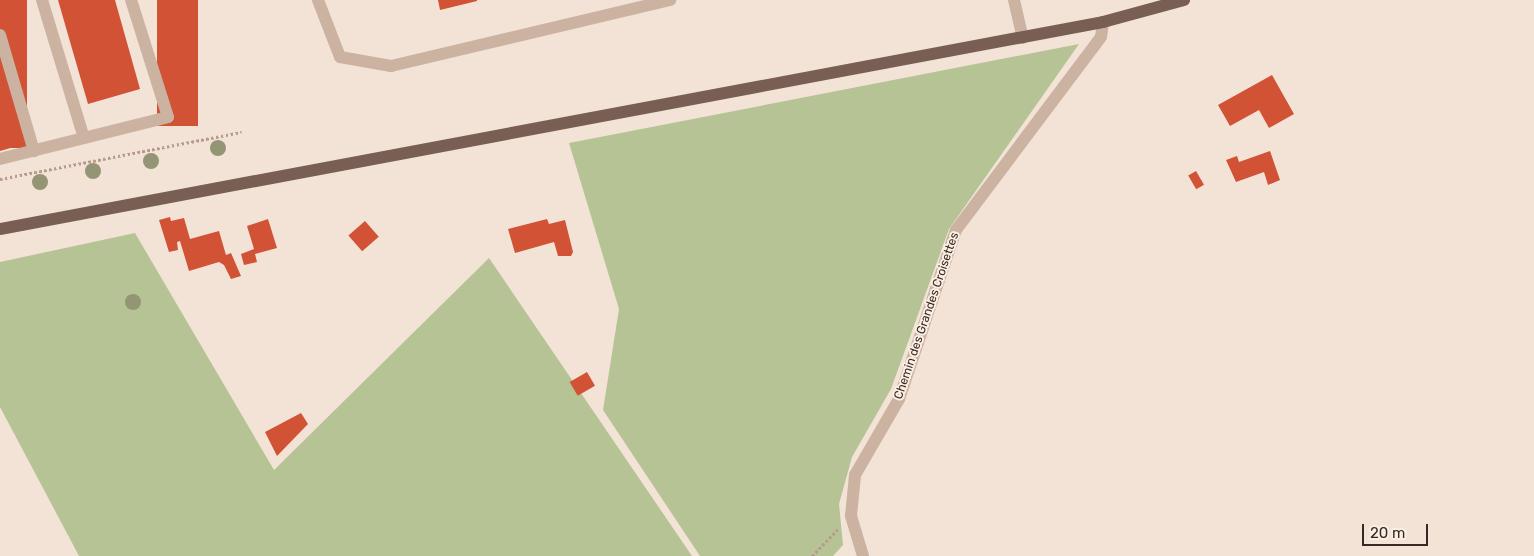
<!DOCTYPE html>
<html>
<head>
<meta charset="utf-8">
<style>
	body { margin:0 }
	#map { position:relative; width:1534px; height:556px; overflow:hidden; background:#f3e3d6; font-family:Rubik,sans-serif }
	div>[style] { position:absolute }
	.green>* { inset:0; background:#b6c395 }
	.building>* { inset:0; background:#d15235; transform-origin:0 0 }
	.path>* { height:3px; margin-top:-1.5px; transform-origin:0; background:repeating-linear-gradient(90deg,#b79c8b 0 2.5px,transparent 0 5px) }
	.minor>* { height:12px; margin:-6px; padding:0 6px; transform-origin:6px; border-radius:6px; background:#ccb2a1 }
	.major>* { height:12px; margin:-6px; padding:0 6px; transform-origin:6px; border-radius:6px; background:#795e54 }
	.trees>* { width:16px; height:16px; margin:-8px; border-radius:50%; background:#949575 }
	span { translate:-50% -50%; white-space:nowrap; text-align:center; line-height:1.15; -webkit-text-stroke:4px #fbeee2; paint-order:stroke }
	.street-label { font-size:12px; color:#352924 }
	.scale { position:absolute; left:1362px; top:524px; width:66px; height:22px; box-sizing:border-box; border:2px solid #352924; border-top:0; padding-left:6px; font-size:15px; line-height:18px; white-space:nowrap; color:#352924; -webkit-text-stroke:4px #fbeee2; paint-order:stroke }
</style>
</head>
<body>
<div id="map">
	<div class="green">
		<div style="clip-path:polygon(1079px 44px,949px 229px,891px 389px,852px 457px,839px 504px,843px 545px,833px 556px,700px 556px,603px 410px,619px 309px,569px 143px)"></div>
		<div style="clip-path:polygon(135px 233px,274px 470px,489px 258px,692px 556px,79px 556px,0 407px,0 262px)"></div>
	</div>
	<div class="building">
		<div style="left:0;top:0;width:27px;height:148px"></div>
		<div style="clip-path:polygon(58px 0,115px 0,140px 89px,88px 104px)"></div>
		<div style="left:157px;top:0;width:41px;height:126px"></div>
		<div style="clip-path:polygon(438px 0,477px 0,477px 1px,440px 10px)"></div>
		<div style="clip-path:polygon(0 74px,21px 145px,0 151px)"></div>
		<div style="clip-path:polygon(1272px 75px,1294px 114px,1269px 128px,1259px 110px,1230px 126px,1218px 105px)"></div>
		<div style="clip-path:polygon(1270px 151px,1280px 180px,1268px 185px,1264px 172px,1236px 182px,1226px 160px,1237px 156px,1239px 162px)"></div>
		<div style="left:1196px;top:171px;width:16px;height:9px;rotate:60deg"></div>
		<div style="clip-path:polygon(170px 217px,171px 221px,184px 218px,190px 239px,219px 231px,226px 255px,231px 253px,241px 276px,231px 279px,224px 265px,219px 262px,189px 271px,180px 241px,177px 242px,178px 250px,169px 252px,159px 220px)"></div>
		<div style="clip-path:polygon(268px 219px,277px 248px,255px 254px,257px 262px,244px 265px,241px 254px,254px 249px,247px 226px)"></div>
		<div style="clip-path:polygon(547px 219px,549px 224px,565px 220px,573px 252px,571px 256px,558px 256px,554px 242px,515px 253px,508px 229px)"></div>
		<div style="left:365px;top:221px;width:21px;height:22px;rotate:49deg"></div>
		<div style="left:587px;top:372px;width:16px;height:20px;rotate:60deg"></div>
		<div style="clip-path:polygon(301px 413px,308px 424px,277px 456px,265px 432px)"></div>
	</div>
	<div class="path">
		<div style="left:0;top:179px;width:246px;rotate:-11deg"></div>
		<div style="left:812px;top:556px;width:37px;rotate:-46deg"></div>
	</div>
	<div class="minor">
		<div style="left:42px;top:0;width:144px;rotate:73.1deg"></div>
		<div style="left:318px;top:0;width:61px;rotate:68.9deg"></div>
		<div style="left:340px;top:57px;width:52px;rotate:10deg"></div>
		<div style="left:391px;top:66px;width:287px;rotate:-13.3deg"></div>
		<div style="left:1014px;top:0;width:39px;rotate:77deg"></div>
		<div style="left:0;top:35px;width:121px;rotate:73.7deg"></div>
		<div style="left:0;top:159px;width:173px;rotate:-14deg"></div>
		<div style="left:168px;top:117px;width:123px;rotate:-107.5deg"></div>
		<div style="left:863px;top:556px;width:42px;rotate:-106.7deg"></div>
		<div style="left:851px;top:516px;width:41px;rotate:-84.4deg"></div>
		<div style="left:855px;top:475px;width:88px;rotate:-59.9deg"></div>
		<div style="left:899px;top:399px;width:178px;rotate:-71.4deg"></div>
		<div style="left:956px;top:230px;width:241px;rotate:-53.1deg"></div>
		<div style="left:1101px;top:37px;width:15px;rotate:-82deg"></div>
	</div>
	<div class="major">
		<div style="left:0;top:229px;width:1122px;rotate:-10.63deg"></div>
		<div style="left:1103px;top:22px;width:84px;rotate:-15.2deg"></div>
	</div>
	<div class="trees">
		<div style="left:218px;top:148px"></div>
		<div style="left:151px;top:161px"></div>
		<div style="left:93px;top:171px"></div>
		<div style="left:40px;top:182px"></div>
		<div style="left:133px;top:302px"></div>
	</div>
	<div class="street-label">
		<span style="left:927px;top:316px;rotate:-71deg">Chemin des Grandes Croisettes</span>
	</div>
	<div class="scale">20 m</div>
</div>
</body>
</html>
